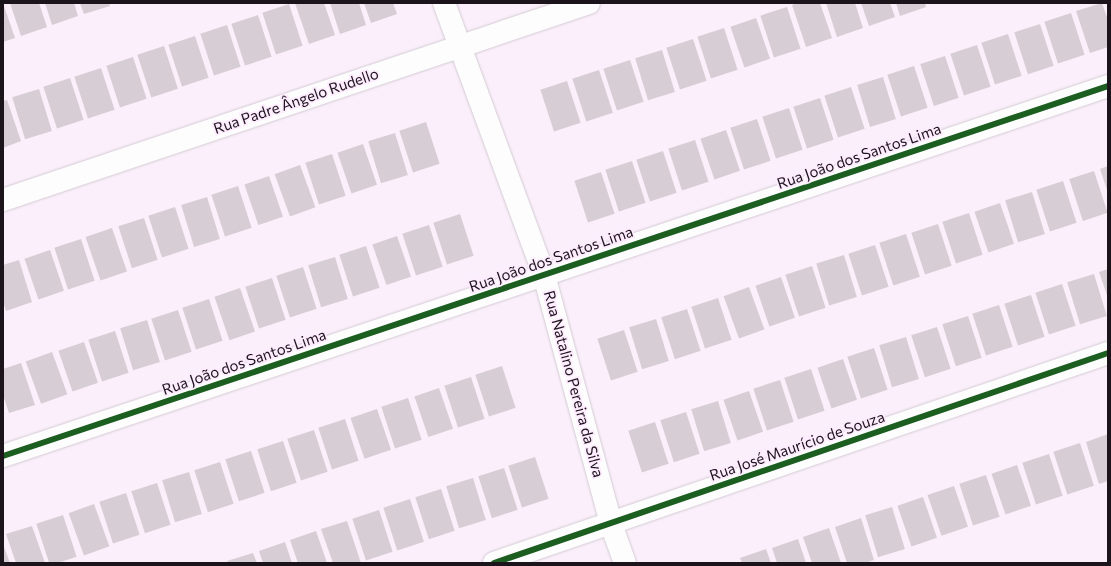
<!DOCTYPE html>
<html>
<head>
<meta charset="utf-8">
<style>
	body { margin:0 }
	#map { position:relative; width:1111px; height:566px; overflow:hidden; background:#faeffa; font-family:Commissioner,sans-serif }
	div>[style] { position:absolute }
	.building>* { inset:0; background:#d7ced5; transform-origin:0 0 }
	.roads { filter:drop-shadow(0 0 1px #d3cbd3) drop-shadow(0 0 1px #d3cbd3) }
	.minor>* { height:22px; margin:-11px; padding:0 11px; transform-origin:11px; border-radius:11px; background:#fefdfe }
	.cycleway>* { height:6px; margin:-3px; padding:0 3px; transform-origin:3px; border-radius:3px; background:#1b5e20 }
	span { translate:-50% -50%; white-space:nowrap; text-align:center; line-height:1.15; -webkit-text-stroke:3.5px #feebfe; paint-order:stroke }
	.street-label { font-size:15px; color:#1b141b }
	.frame { position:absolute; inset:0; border:4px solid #1b141b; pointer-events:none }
</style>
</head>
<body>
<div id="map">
	<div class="building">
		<div style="clip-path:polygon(3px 3px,15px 38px,3px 42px)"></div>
		<div style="clip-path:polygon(10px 3px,39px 3px,47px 27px,21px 36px)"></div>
		<div style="clip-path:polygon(45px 3px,74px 3px,78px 16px,52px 25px)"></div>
		<div style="clip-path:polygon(80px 3px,109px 3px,110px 6px,84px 14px)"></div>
		<div style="clip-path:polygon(295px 3px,324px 3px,335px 35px,309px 44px)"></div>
		<div style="clip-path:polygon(330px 3px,359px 3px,366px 25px,340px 34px)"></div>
		<div style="clip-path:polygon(364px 3px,393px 3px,397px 14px,371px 23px)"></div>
		<div style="clip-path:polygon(798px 3px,820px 3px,832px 38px,806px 47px,792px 5px)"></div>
		<div style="clip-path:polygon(826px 3px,855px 3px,863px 28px,837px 37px)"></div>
		<div style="clip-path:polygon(861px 3px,890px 3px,895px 17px,869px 26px)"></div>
		<div style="clip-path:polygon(896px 3px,925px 3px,926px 7px,900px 16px)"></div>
		<div style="clip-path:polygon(1102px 3px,1108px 20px,1108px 47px,1090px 53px,1076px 11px)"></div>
		<div style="left:289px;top:4px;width:44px;height:28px;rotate:72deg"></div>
		<div style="left:787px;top:7px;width:44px;height:28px;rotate:72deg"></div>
		<div style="left:1071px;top:13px;width:44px;height:28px;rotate:72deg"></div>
		<div style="left:258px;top:15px;width:44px;height:28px;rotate:72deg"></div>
		<div style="left:756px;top:18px;width:43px;height:27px;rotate:71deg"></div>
		<div style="left:1040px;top:24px;width:44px;height:27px;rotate:72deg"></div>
		<div style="left:227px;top:25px;width:44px;height:28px;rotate:72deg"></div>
		<div style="left:724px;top:28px;width:44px;height:28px;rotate:72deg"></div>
		<div style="left:1008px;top:34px;width:44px;height:28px;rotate:72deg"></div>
		<div style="left:195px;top:36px;width:44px;height:28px;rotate:72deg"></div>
		<div style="left:693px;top:39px;width:44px;height:28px;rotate:72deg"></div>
		<div style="left:977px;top:45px;width:44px;height:28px;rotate:72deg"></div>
		<div style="left:164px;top:46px;width:45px;height:28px;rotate:72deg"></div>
		<div style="left:662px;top:50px;width:44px;height:28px;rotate:73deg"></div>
		<div style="left:945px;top:56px;width:44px;height:26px;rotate:72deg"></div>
		<div style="left:133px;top:57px;width:44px;height:28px;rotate:72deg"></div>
		<div style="left:630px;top:60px;width:44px;height:28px;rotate:72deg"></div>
		<div style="left:914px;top:66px;width:44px;height:28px;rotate:72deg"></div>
		<div style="left:101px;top:68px;width:44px;height:28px;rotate:72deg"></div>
		<div style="left:599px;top:70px;width:45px;height:28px;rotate:72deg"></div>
		<div style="left:883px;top:77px;width:44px;height:27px;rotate:73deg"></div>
		<div style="left:70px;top:78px;width:44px;height:28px;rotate:72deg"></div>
		<div style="left:567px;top:81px;width:44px;height:28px;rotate:72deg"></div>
		<div style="left:851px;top:87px;width:44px;height:28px;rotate:72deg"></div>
		<div style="left:39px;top:89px;width:44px;height:28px;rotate:73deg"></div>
		<div style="left:820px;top:98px;width:44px;height:28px;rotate:72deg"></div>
		<div style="clip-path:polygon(7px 100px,21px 141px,3px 148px,3px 101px)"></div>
		<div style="left:789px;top:108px;width:44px;height:28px;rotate:72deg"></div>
		<div style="left:757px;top:119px;width:44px;height:28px;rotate:72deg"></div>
		<div style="left:426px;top:122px;width:44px;height:28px;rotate:72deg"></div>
		<div style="left:726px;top:130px;width:43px;height:27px;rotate:71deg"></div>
		<div style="left:395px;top:133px;width:44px;height:28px;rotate:73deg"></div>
		<div style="left:695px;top:140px;width:44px;height:28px;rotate:72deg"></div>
		<div style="left:363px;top:144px;width:43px;height:27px;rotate:71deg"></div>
		<div style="left:663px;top:151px;width:44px;height:28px;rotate:72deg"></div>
		<div style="left:332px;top:154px;width:44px;height:28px;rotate:72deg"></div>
		<div style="left:632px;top:161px;width:44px;height:28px;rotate:72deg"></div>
		<div style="left:300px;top:165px;width:45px;height:27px;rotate:70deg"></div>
		<div style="clip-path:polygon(1108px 166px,1108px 193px,1100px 169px)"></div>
		<div style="left:1094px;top:171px;width:44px;height:26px;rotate:72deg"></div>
		<div style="left:601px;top:172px;width:44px;height:28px;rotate:72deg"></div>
		<div style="left:269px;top:176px;width:43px;height:26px;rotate:71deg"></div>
		<div style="left:1063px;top:181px;width:44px;height:28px;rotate:72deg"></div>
		<div style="left:238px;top:186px;width:44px;height:28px;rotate:72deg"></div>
		<div style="left:1032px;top:192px;width:44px;height:28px;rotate:73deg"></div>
		<div style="left:207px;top:197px;width:44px;height:27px;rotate:73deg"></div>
		<div style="left:1000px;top:203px;width:43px;height:27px;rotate:71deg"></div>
		<div style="left:175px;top:207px;width:44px;height:28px;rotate:72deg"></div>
		<div style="left:969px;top:213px;width:44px;height:28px;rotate:72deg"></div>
		<div style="left:460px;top:214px;width:44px;height:28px;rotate:72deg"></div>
		<div style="left:144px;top:218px;width:44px;height:27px;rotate:72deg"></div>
		<div style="left:938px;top:224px;width:44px;height:28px;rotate:72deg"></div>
		<div style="left:429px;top:225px;width:44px;height:28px;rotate:72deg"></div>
		<div style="left:112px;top:228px;width:46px;height:28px;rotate:71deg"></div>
		<div style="left:906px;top:234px;width:45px;height:28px;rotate:72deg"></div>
		<div style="left:397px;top:236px;width:43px;height:26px;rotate:71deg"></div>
		<div style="left:81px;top:239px;width:44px;height:28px;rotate:72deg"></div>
		<div style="left:875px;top:245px;width:44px;height:28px;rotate:72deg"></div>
		<div style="left:366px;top:246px;width:44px;height:28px;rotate:72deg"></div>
		<div style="left:50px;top:250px;width:43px;height:27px;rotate:71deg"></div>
		<div style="left:844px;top:255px;width:44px;height:29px;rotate:73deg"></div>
		<div style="left:335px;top:257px;width:44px;height:28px;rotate:73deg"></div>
		<div style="clip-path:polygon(19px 260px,32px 302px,6px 311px,3px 301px,3px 265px)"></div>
		<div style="left:812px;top:266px;width:44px;height:28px;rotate:72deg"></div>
		<div style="left:303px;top:267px;width:44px;height:28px;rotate:72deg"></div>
		<div style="clip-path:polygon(1108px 269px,1108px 298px,1099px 272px)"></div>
		<div style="left:1094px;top:274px;width:44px;height:28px;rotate:73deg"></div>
		<div style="left:781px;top:277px;width:43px;height:27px;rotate:71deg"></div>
		<div style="left:272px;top:278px;width:44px;height:28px;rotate:72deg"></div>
		<div style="left:1062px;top:284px;width:44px;height:28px;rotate:72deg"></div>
		<div style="left:749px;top:287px;width:45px;height:27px;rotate:70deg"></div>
		<div style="left:240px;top:288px;width:46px;height:27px;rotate:71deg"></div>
		<div style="left:1031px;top:295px;width:44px;height:28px;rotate:72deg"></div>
		<div style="left:718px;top:298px;width:44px;height:28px;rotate:72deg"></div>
		<div style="left:209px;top:299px;width:44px;height:28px;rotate:72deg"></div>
		<div style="left:999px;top:305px;width:44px;height:28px;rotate:72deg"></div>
		<div style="left:687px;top:309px;width:44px;height:27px;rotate:72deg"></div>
		<div style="left:178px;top:310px;width:44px;height:28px;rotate:72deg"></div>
		<div style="left:968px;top:316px;width:44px;height:27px;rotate:72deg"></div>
		<div style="left:656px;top:319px;width:44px;height:28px;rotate:73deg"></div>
		<div style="left:147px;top:320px;width:44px;height:28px;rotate:73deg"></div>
		<div style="left:937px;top:327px;width:44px;height:27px;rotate:72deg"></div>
		<div style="left:624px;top:330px;width:44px;height:28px;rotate:72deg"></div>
		<div style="left:115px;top:331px;width:44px;height:28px;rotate:72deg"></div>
		<div style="left:906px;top:337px;width:44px;height:28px;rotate:73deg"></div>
		<div style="left:84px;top:342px;width:43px;height:27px;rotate:71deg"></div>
		<div style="left:874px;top:348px;width:44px;height:28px;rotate:72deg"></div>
		<div style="left:52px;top:352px;width:45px;height:28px;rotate:70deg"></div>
		<div style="left:843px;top:359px;width:43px;height:27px;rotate:71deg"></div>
		<div style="clip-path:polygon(21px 363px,35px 405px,9px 413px,3px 395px,3px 369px)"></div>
		<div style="left:502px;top:366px;width:44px;height:28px;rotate:72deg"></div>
		<div style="left:811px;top:369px;width:44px;height:28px;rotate:72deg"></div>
		<div style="left:471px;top:377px;width:44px;height:28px;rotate:72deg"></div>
		<div style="left:780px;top:380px;width:44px;height:28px;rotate:72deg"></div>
		<div style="left:439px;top:388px;width:43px;height:26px;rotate:71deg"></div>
		<div style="left:749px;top:391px;width:43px;height:27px;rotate:71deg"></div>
		<div style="left:408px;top:398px;width:44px;height:28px;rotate:72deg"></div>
		<div style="left:718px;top:401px;width:44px;height:28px;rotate:73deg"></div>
		<div style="left:377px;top:409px;width:43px;height:28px;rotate:71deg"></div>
		<div style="left:686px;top:412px;width:44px;height:27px;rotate:72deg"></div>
		<div style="left:345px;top:419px;width:44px;height:28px;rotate:72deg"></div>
		<div style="left:655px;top:422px;width:44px;height:28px;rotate:72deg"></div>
		<div style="left:314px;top:430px;width:44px;height:28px;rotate:72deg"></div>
		<div style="clip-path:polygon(1108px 434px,1108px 481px,1099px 484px,1086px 442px)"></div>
		<div style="left:283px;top:441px;width:44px;height:27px;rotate:72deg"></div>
		<div style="left:1080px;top:443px;width:45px;height:28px;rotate:72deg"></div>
		<div style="left:251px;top:451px;width:44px;height:27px;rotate:72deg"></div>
		<div style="left:1049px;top:454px;width:44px;height:28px;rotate:72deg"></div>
		<div style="left:535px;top:457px;width:44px;height:28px;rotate:72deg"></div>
		<div style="left:220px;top:462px;width:44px;height:27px;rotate:72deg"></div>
		<div style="left:1017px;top:465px;width:43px;height:27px;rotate:71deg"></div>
		<div style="left:504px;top:468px;width:44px;height:27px;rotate:72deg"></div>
		<div style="left:189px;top:472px;width:44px;height:28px;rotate:73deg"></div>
		<div style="left:986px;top:475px;width:44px;height:28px;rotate:72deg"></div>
		<div style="left:473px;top:478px;width:44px;height:28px;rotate:73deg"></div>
		<div style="left:157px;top:483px;width:44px;height:27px;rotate:72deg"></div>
		<div style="left:954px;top:486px;width:43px;height:28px;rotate:71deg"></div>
		<div style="left:441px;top:489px;width:44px;height:27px;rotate:72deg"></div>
		<div style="left:126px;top:493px;width:44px;height:28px;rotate:72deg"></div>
		<div style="left:923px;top:497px;width:43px;height:27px;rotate:71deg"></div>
		<div style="left:410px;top:499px;width:45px;height:28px;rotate:72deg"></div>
		<div style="left:94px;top:504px;width:45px;height:27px;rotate:70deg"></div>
		<div style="left:892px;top:507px;width:44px;height:28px;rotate:73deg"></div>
		<div style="left:379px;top:510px;width:44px;height:28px;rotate:72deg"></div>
		<div style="left:63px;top:515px;width:44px;height:28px;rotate:72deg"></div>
		<div style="clip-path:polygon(861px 518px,874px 560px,865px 563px,847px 563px,835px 527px)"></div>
		<div style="clip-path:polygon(347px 521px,361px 563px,333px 563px,321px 529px)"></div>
		<div style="clip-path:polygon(32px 526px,45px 563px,16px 563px,6px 534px)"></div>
		<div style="clip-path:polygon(829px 528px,841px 563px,812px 563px,803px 537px)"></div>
		<div style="clip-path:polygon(316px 531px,327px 563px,298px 563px,290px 540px)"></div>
		<div style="clip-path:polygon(798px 539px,806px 563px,777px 563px,772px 548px)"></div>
		<div style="clip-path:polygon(285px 542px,292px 563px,263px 563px,259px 551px)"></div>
		<div style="clip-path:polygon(3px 544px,10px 563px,3px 563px)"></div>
		<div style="clip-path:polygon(766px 549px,771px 563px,742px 563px,740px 558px)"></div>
		<div style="clip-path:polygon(253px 553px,257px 563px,228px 563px,227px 561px)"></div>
	</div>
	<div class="roads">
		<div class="minor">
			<div style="left:444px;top:3px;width:290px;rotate:69.8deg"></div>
			<div style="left:544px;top:275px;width:258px;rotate:74.9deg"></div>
			<div style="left:611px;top:524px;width:41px;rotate:70.3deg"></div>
			<div style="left:3px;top:200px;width:618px;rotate:-18.58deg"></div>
			<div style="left:3px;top:456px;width:1165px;rotate:-18.51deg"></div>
			<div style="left:494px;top:563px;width:649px;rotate:-18.88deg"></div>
		</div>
	</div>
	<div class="cycleway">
		<div style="left:3px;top:456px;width:1165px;rotate:-18.51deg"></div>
		<div style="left:494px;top:563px;width:649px;rotate:-18.88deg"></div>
	</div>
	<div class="street-label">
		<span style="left:296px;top:101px;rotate:-19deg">Rua Padre Ângelo Rudello</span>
		<span style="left:859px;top:156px;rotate:-19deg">Rua João dos Santos Lima</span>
		<span style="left:551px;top:259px;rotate:-19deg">Rua João dos Santos Lima</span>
		<span style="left:244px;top:362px;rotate:-19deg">Rua João dos Santos Lima</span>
		<span style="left:574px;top:384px;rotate:75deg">Rua Natalino Pereira da Silva</span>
		<span style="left:797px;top:446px;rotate:-19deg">Rua José Maurício de Souza</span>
	</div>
	<div class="frame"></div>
</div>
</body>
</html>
